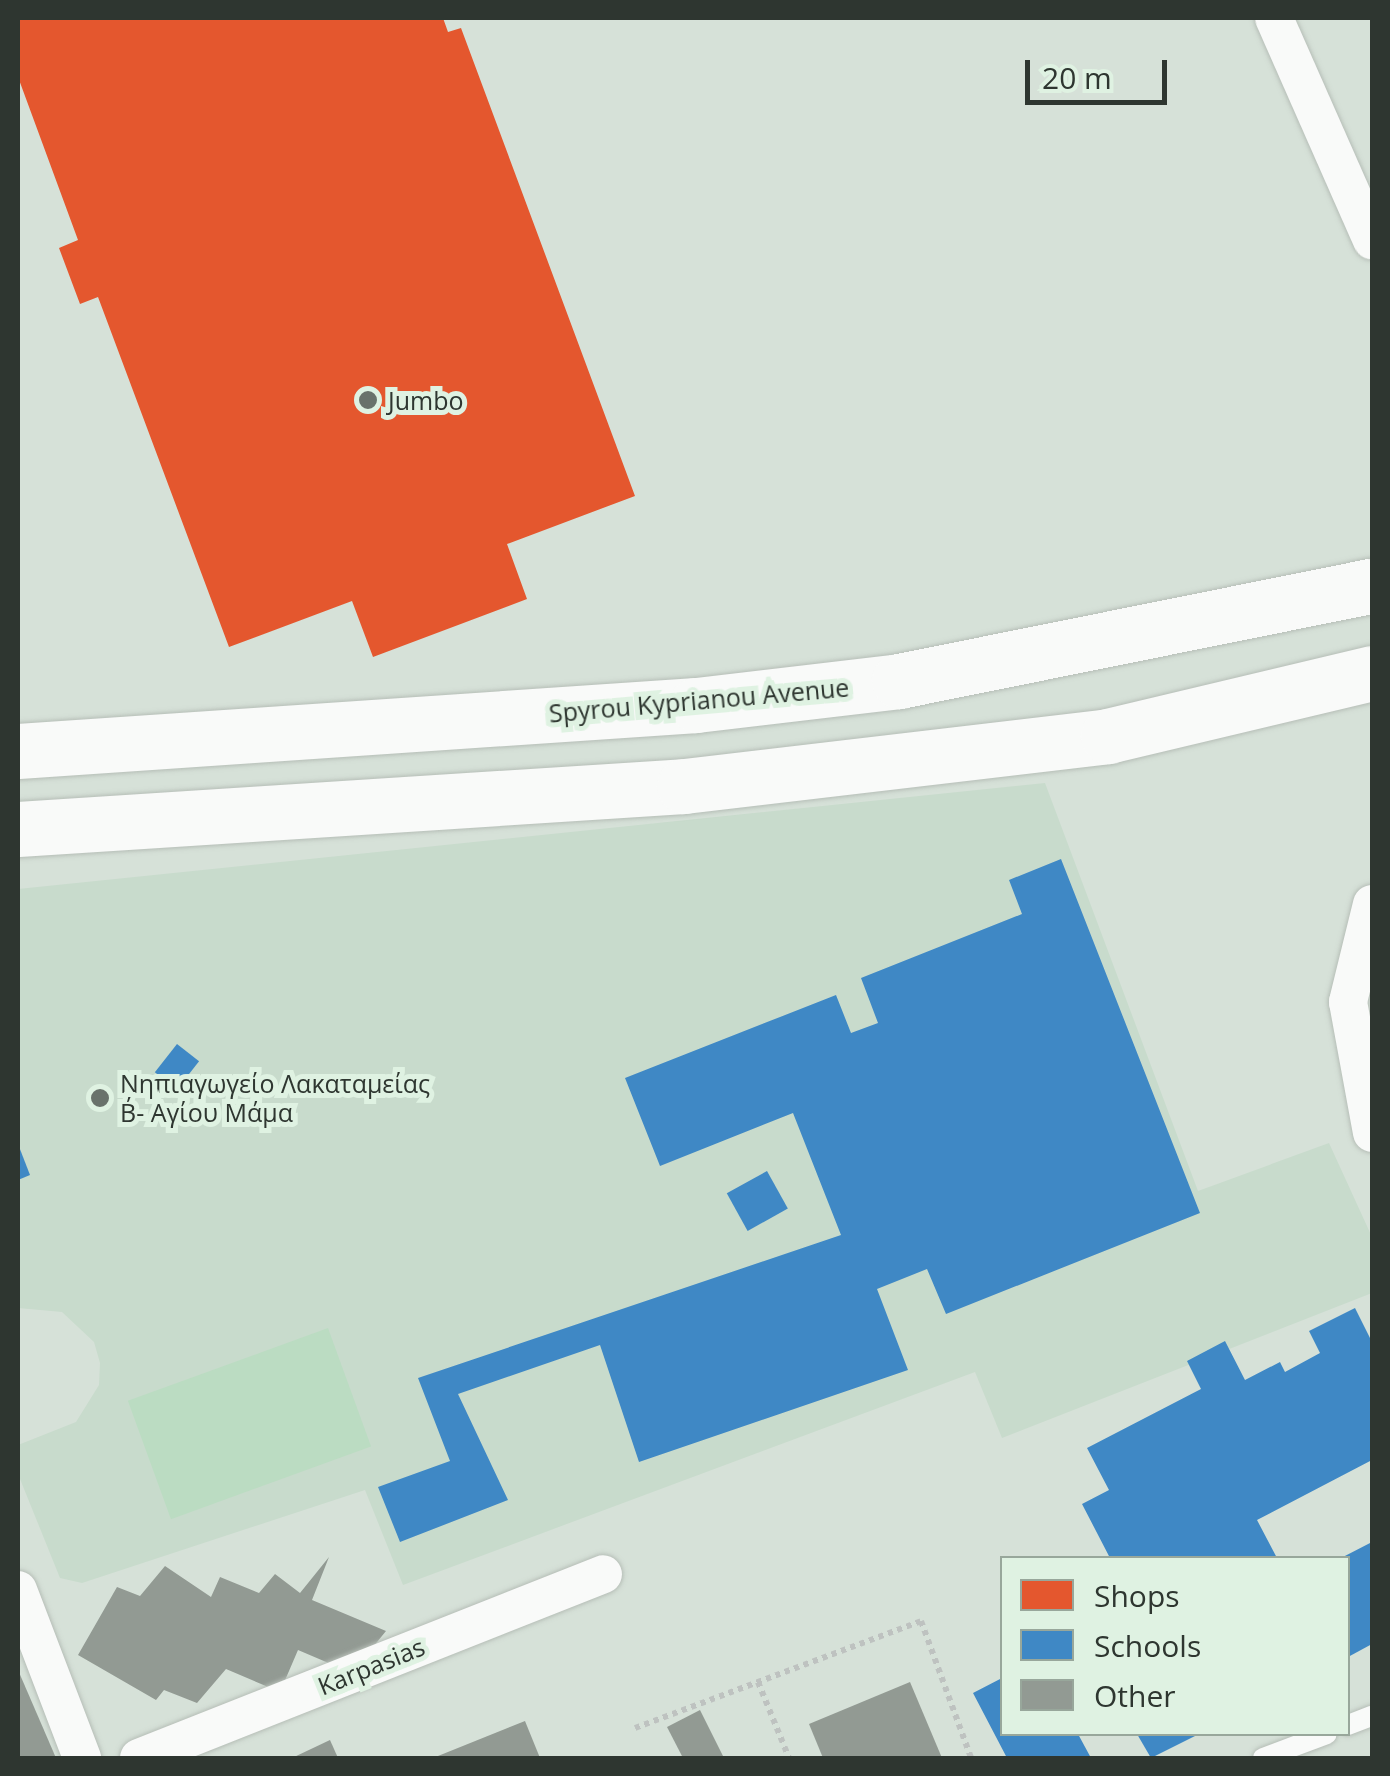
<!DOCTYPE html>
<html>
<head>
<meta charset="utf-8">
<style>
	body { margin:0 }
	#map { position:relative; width:1390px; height:1776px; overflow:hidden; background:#d6e1d8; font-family:"Open Sans",sans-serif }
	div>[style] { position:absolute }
	.built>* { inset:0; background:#c8dbcc }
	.green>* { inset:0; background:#bbdcc2; transform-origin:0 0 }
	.shops>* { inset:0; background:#e4572e }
	.schools>* { inset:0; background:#3f88c5; transform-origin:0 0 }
	.building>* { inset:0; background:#929a93 }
	.path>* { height:6px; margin-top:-3px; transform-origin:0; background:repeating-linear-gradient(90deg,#bec2c0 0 5px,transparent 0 10px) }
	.roads { filter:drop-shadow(0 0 2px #b6beb7) drop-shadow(0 0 2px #b6beb7) }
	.service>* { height:20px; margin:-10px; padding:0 10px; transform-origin:10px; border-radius:10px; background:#f9faf9 }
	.minor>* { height:38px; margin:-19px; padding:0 19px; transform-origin:19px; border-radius:19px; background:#f9faf9 }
	.primary>* { height:55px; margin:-27.5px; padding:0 27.5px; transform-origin:27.5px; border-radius:27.5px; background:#f9faf9 }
	.dots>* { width:28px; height:28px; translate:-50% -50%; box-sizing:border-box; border:5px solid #dff2e2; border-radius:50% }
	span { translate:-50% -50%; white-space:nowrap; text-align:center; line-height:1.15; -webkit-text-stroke:10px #dff2e2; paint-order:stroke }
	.poi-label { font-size:25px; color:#2e3630 }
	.left { translate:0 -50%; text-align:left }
	.street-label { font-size:25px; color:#2e3630 }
	.frame { position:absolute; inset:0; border:20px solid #2e3630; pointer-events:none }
	.legend { position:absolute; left:1000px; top:1556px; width:350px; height:180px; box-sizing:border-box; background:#dff2e2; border:2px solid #98a79b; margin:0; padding:12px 18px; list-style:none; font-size:30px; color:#2e3630 }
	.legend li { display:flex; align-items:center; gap:20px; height:50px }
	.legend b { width:50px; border:2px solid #98a79b }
	.scale { position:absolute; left:1025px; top:60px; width:142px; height:45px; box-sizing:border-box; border:5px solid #2e3630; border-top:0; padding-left:12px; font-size:30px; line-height:35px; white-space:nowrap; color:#2e3630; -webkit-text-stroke:8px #dff2e2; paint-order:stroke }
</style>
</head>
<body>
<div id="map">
	<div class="built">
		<div style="clip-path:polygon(1045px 783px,1198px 1191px,1329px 1143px,1372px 1237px,1372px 1293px,1002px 1438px,975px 1372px,403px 1585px,365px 1490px,82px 1583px,60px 1578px,18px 1474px,18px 1445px,76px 1422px,99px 1385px,100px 1363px,94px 1342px,62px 1312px,18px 1308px,18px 889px)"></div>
	</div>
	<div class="green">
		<div style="left:328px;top:1328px;width:126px;height:213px;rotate:70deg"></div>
	</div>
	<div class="shops">
		<div style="clip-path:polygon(18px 18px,443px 18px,448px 32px,461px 28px,635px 496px,507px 544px,527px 599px,373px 657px,352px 601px,229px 647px,98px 297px,80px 304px,59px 248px,78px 240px,18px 77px)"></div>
	</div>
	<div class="schools">
		<div style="clip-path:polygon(1061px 859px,1200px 1213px,946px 1314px,927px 1269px,877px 1289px,908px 1370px,639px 1462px,600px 1345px,458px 1394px,508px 1500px,400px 1542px,378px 1487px,450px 1461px,418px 1378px,841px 1235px,793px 1113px,660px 1166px,625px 1078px,836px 995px,851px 1033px,878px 1023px,861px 978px,1022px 914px,1009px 880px)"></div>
		<div style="left:177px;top:1044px;width:28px;height:36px;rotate:38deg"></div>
		<div style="clip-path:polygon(18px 1144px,30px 1175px,18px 1180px)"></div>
		<div style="left:767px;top:1171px;width:43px;height:46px;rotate:61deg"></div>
		<div style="clip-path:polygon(1355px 1308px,1372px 1342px,1372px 1460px,1257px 1520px,1277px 1558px,1110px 1558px,1082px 1504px,1109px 1490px,1087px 1448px,1201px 1389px,1187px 1361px,1225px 1341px,1245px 1380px,1280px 1362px,1285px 1372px,1320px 1353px,1309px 1331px)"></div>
		<div style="clip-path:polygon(1372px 1542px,1372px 1644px,1348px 1657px,1341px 1558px)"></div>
		<div style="clip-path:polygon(1002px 1678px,1002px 1734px,1078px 1734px,1091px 1758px,1007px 1758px,973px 1693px)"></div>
		<div style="clip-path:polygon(1137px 1734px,1199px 1734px,1151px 1758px)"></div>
	</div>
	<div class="building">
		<div style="clip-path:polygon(329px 1557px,312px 1600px,386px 1631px,352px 1673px,298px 1650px,280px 1692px,226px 1669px,197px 1703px,164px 1690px,156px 1700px,78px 1655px,117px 1587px,140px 1596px,165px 1566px,211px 1597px,220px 1577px,259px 1593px,275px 1574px,300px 1593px)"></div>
		<div style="clip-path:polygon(18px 1670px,56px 1758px,18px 1758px)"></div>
		<div style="clip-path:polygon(910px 1682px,942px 1758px,823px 1758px,809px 1724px)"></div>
		<div style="clip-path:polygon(700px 1710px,724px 1758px,683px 1758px,667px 1727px)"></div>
		<div style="clip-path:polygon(525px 1721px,540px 1758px,433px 1758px)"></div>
		<div style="clip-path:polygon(330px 1740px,338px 1758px,292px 1758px)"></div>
	</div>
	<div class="path">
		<div style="left:758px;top:1682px;width:82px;rotate:67.8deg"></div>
		<div style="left:635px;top:1728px;width:305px;rotate:-20.5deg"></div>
		<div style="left:921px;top:1621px;width:146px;rotate:69.9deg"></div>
	</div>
	<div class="roads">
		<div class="service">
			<div style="left:1348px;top:1725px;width:26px;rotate:-21deg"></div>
			<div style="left:1263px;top:1758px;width:68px;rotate:-20.6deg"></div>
		</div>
		<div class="minor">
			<div style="left:1274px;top:18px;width:243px;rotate:66.2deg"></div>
			<div style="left:1372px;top:904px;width:101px;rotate:103.8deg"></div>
			<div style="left:1348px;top:1002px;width:133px;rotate:79.6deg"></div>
			<div style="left:18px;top:1590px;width:180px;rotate:69.1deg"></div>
			<div style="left:139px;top:1758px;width:499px;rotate:-21.6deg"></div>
		</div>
		<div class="primary">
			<div style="left:18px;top:751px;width:680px;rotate:-3.88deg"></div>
			<div style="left:696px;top:705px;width:204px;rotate:-6.7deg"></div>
			<div style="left:899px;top:681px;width:482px;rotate:-11.4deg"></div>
			<div style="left:18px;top:829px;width:667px;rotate:-3.69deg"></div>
			<div style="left:684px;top:786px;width:427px;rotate:-6.7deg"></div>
			<div style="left:1108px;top:736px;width:271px;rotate:-13.4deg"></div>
		</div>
	</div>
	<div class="dots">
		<div style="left:368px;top:400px;background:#69726b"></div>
		<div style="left:100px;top:1098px;background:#69726b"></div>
	</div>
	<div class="poi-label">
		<span class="left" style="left:388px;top:400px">Jumbo</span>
		<span class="left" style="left:120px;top:1098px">Νηπιαγωγείο Λακαταμείας<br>Β΄- Αγίου Μάμα</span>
	</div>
	<div class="street-label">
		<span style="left:699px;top:700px;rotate:-5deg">Spyrou Kyprianou Avenue</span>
		<span style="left:371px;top:1666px;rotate:-22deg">Karpasias</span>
	</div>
	<div class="frame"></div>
	<ul class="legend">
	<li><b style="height:28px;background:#e4572e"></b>Shops</li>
	<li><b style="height:28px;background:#3f88c5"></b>Schools</li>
	<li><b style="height:28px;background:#929a93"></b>Other</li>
	</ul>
	<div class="scale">20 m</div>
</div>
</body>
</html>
